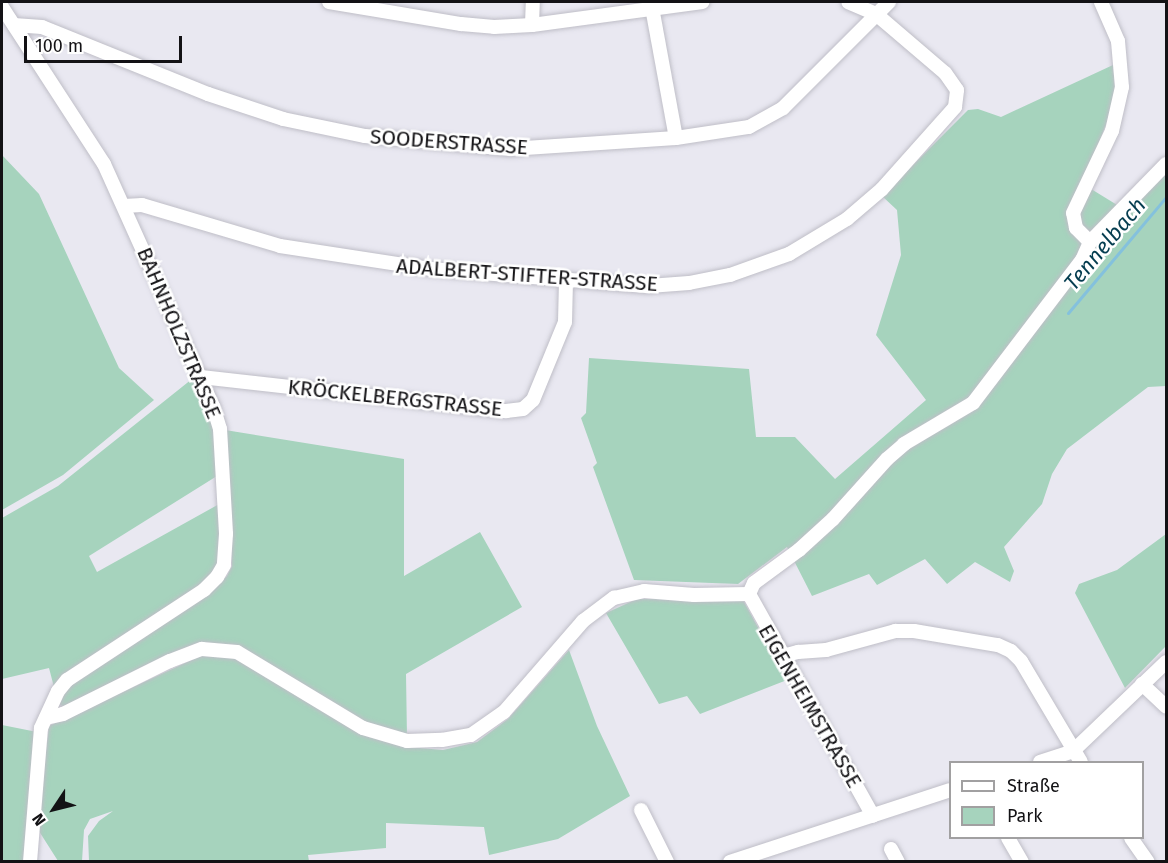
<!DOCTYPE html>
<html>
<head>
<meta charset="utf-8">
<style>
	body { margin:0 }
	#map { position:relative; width:1168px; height:863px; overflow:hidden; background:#e9e8f1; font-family:"Fira Sans",sans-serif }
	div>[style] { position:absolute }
	.green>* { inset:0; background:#a6d3bd }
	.stream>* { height:3px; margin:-1.5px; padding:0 1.5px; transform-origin:1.5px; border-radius:1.5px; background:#84c1dd }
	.roads { filter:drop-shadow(0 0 2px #bfbec7) drop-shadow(0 0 2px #bfbec7) }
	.minor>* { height:14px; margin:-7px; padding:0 7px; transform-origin:7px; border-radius:7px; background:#fff }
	span { translate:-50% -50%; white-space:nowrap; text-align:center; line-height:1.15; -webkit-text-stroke:5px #fff; paint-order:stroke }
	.street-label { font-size:21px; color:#131215 }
	.water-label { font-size:22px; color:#053d50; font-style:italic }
	.frame { position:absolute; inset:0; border:3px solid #131215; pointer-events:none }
	.legend { position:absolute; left:949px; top:761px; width:195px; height:78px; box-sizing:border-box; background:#fff; border:2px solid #a1a0a1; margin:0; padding:8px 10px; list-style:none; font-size:18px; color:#131215 }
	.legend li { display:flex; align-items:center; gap:12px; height:30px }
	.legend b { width:30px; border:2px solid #a1a0a1 }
	.north { position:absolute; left:24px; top:779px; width:60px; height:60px; -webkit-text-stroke:4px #fff; paint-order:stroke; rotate:235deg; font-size:16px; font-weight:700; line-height:24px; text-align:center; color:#131215 }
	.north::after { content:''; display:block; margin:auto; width:21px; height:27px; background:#131215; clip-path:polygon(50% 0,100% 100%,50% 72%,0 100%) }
	.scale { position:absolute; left:24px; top:36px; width:158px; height:27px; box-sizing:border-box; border:3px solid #131215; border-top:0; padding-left:8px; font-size:18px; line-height:21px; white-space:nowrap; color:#131215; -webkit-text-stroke:4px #fff; paint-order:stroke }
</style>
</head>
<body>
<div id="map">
	<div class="green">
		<div style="clip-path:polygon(1113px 65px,1115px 88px,1110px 114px,1083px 184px,1122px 208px,1166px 164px,1166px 386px,1148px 387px,1067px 449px,1052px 474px,1042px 504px,1004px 547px,1014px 571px,1010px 582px,975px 562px,947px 584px,925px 559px,877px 585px,869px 574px,812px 596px,787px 547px,738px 584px,634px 580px,593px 467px,597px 463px,581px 418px,586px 413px,589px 358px,749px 369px,756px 437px,795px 437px,835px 479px,926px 400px,876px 335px,901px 255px,897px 210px,882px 196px,968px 110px,978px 109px,1001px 117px)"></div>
		<div style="clip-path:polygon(2px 155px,39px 194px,119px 368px,154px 400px,63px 475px,2px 510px)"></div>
		<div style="clip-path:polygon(192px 379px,212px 414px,217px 476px,89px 556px,97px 572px,221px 503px,223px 564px,215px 576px,54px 687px,49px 668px,2px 679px,2px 518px,58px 486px)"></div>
		<div style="clip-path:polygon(225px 430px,404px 459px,404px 576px,480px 532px,522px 607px,406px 674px,407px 738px,364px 725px,236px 649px,202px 646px,69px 708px,60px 705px,61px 692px,73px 680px,211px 592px,227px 576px,232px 566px)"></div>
		<div style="clip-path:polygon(1166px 534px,1166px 646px,1125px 688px,1075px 593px,1079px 584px,1117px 570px)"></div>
		<div style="clip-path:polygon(637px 599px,743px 600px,787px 680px,700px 714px,687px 696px,659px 704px,606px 613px)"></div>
		<div style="clip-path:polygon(569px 650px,597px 726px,630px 796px,558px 839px,489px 855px,484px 827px,386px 823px,386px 848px,308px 855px,309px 861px,89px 861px,88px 836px,99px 821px,113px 811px,90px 819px,84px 830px,82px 861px,58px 861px,37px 828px,49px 726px,196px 658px,205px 655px,234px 656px,408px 747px,443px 750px,477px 742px,508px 719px)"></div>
		<div style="clip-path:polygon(2px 725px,37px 732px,27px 861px,2px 861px)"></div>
	</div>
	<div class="stream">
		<div style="left:1068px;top:313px;width:152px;rotate:-49.8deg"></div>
	</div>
	<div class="roads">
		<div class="minor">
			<div style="left:329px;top:2px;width:134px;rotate:9.5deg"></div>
			<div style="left:461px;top:24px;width:33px;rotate:5deg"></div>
			<div style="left:494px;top:27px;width:38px;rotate:-3deg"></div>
			<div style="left:532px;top:25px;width:172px;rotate:-7.7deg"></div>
			<div style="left:651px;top:2px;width:138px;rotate:79.6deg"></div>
			<div style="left:2px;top:7px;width:187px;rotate:57deg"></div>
			<div style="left:104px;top:164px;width:265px;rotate:65.8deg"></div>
			<div style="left:213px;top:406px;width:24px;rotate:73deg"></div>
			<div style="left:220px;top:429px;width:105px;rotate:86.7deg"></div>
			<div style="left:226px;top:534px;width:31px;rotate:94deg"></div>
			<div style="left:224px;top:565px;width:14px;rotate:120deg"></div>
			<div style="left:217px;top:577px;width:18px;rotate:135deg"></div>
			<div style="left:204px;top:590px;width:164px;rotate:146.7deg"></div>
			<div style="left:67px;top:680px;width:14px;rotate:129deg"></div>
			<div style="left:58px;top:691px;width:41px;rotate:114.7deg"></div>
			<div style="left:41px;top:728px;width:134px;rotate:94.7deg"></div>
			<div style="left:14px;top:25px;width:28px;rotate:4deg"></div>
			<div style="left:42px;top:27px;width:179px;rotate:22deg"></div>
			<div style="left:208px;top:94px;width:79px;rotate:18.4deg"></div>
			<div style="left:283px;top:119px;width:84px;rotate:11.7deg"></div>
			<div style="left:365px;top:136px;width:146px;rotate:5.1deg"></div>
			<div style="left:510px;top:149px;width:166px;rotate:-3.8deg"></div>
			<div style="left:676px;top:138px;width:74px;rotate:-8.6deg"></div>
			<div style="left:749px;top:127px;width:39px;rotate:-29deg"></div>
			<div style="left:783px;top:108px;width:150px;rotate:-45deg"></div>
			<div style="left:532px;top:25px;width:23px;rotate:-88deg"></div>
			<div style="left:124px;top:206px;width:18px;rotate:-3deg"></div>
			<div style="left:142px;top:205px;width:144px;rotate:16.5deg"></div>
			<div style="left:280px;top:246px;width:153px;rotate:8.7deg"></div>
			<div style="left:431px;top:269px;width:219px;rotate:4.5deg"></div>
			<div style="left:649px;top:286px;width:40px;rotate:-4.3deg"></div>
			<div style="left:689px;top:283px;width:42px;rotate:-11deg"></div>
			<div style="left:730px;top:275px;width:63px;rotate:-19.6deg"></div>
			<div style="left:789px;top:254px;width:68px;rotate:-31.1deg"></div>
			<div style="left:847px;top:219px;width:46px;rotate:-40.6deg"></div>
			<div style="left:882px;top:189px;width:110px;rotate:-48.3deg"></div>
			<div style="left:955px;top:107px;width:17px;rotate:-83deg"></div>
			<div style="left:957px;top:90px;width:21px;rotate:-125deg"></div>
			<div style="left:945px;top:73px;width:91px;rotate:-139.5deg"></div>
			<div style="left:876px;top:14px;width:30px;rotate:-157deg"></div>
			<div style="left:1090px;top:242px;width:20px;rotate:-135deg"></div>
			<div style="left:1076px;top:228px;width:15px;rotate:-101deg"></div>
			<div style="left:1073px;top:213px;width:91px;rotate:-64.6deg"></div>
			<div style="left:1112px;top:131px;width:45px;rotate:-77.2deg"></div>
			<div style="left:1122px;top:87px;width:46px;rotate:-95deg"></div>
			<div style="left:1118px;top:41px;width:43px;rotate:-113.6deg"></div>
			<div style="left:201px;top:377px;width:307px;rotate:6.4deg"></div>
			<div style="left:506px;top:411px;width:17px;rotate:-7deg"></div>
			<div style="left:523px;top:409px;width:13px;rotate:-42deg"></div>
			<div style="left:533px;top:400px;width:84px;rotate:-67.7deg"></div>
			<div style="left:565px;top:322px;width:40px;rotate:-88.6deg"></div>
			<div style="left:749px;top:594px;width:12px;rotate:-66deg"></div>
			<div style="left:754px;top:583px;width:56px;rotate:-36.3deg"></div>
			<div style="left:799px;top:550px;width:46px;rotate:-42.4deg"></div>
			<div style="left:833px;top:519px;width:81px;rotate:-48deg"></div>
			<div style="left:887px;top:459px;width:23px;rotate:-41deg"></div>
			<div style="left:904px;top:444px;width:80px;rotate:-30.7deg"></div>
			<div style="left:973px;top:403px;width:180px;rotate:-52.7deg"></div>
			<div style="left:1082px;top:260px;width:20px;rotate:-66deg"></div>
			<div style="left:1090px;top:242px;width:109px;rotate:-45.7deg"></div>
			<div style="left:749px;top:594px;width:254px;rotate:60.8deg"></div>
			<div style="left:783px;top:656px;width:16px;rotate:-15deg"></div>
			<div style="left:798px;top:652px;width:28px;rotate:-4deg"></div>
			<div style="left:826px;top:650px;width:72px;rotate:-15.4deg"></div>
			<div style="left:895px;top:631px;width:19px"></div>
			<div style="left:914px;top:631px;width:85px;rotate:9.5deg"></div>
			<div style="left:998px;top:645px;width:14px;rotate:25deg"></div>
			<div style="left:1011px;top:651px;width:14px;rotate:45deg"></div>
			<div style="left:1021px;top:661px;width:117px;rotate:59.3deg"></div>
			<div style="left:1142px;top:684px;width:33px;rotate:43deg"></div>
			<div style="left:46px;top:718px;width:17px;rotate:-13deg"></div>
			<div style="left:63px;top:714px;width:119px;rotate:-26.4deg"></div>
			<div style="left:170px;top:661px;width:34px;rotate:-21deg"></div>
			<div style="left:202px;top:649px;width:35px;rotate:5deg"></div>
			<div style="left:237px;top:652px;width:147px;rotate:31.1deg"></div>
			<div style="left:363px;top:728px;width:46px;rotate:16.5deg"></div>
			<div style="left:407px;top:741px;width:35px;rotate:-2deg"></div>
			<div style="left:442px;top:740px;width:29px;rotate:-10deg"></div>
			<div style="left:471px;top:735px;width:40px;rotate:-34.9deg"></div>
			<div style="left:504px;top:712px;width:121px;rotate:-49deg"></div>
			<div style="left:583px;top:621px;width:39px;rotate:-37deg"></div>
			<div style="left:614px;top:598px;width:31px;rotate:-13deg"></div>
			<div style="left:644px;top:591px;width:50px;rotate:4.6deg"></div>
			<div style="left:694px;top:595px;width:55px;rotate:-1deg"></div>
			<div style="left:1040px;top:762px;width:35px;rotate:-18deg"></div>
			<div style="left:1073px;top:751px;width:129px;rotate:-43.7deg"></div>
			<div style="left:641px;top:810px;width:58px;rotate:63.4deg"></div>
			<div style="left:1008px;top:838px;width:28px;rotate:60deg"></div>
			<div style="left:1131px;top:838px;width:29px;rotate:55deg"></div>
			<div style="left:891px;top:849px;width:15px;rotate:62deg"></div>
			<div style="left:730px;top:862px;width:231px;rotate:-18.1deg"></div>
		</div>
	</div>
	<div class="street-label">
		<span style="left:449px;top:142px;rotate:4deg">SOODERSTRASSE</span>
		<span style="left:527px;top:275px;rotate:4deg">ADALBERT-STIFTER-STRASSE</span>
		<span style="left:179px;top:333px;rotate:67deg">BAHNHOLZSTRASSE</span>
		<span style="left:395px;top:398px;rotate:6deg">KRÖCKELBERGSTRASSE</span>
		<span style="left:810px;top:706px;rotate:60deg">EIGENHEIMSTRASSE</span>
	</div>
	<div class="water-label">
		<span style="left:1105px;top:244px;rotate:-50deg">Tennelbach</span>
	</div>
	<div class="frame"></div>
	<ul class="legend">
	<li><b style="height:8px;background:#fff"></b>Straße</li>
	<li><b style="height:16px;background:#a6d3bd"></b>Park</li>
	</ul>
	<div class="north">N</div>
	<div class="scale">100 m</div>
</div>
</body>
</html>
